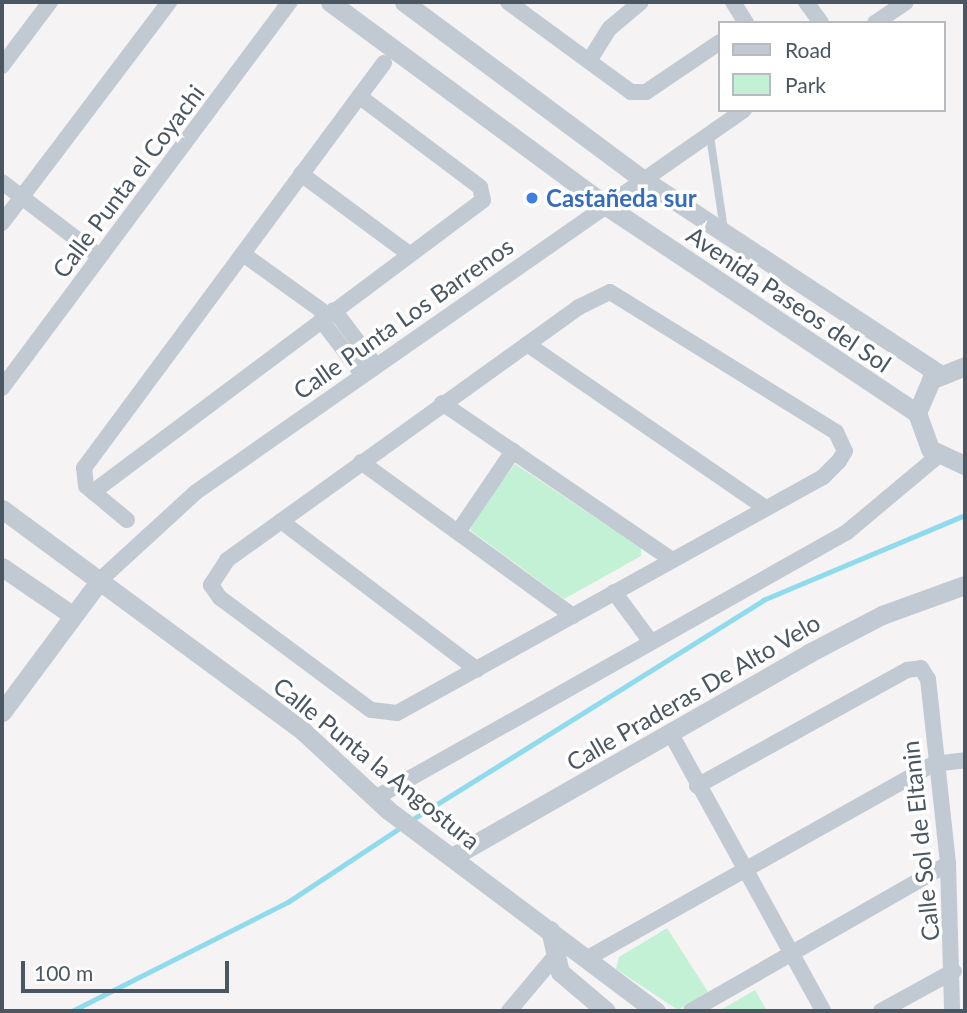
<!DOCTYPE html>
<html>
<head>
<meta charset="utf-8">
<style>
	body { margin:0 }
	#map { position:relative; width:967px; height:1013px; overflow:hidden; background:#f5f3f3; font-family:Lato,sans-serif }
	div>[style] { position:absolute }
	.green>* { inset:0; background:#c3f1d5 }
	.stream>* { height:4.5px; margin:-2.25px; padding:0 2.25px; transform-origin:2.25px; border-radius:2.25px; background:#90daee }
	.service>* { height:8px; margin:-4px; padding:0 4px; transform-origin:4px; border-radius:4px; background:#c1cad2 }
	.minor>* { height:16px; margin:-8px; padding:0 8px; transform-origin:8px; border-radius:8px; background:#c1cad2 }
	.tertiary>* { height:19px; margin:-9.5px; padding:0 9.5px; transform-origin:9.5px; border-radius:9.5px; background:#c1cad2 }
	.dots>* { width:19px; height:19px; translate:-50% -50%; box-sizing:border-box; border:4px solid #fff; border-radius:50% }
	span { translate:-50% -50%; white-space:nowrap; text-align:center; line-height:1.15; -webkit-text-stroke:7px #fff; paint-order:stroke }
	.street-label { font-size:24px; color:#4a5661 }
	.shop-label { font-size:24px; color:#366cbe; font-weight:700 }
	.left { translate:0 -50%; text-align:left }
	.frame { position:absolute; inset:0; border:4px solid #4a5661; pointer-events:none }
	.legend { position:absolute; left:718px; top:21px; width:228px; height:91px; box-sizing:border-box; background:#fff; border:2px solid #b7bbc0; margin:0; padding:9px 12px; list-style:none; font-size:21px; color:#4a5661 }
	.legend li { display:flex; align-items:center; gap:14px; height:35px }
	.legend b { width:35px; border:2px solid #b7bbc0 }
	.scale { position:absolute; left:21px; top:961px; width:208px; height:32px; box-sizing:border-box; border:4px solid #4a5661; border-top:0; padding-left:9px; font-size:21px; line-height:24px; white-space:nowrap; color:#4a5661; -webkit-text-stroke:5px #fff; paint-order:stroke }
</style>
</head>
<body>
<div id="map">
	<div class="green">
		<div style="clip-path:polygon(515px 464px,641px 548px,641px 556px,564px 599px,471px 531px,470px 523px)"></div>
		<div style="clip-path:polygon(667px 928px,708px 992px,678px 1010px,616px 969px,619px 957px)"></div>
		<div style="clip-path:polygon(755px 990px,767px 1011px,719px 1011px)"></div>
	</div>
	<div class="stream">
		<div style="left:410px;top:821px;width:416px;rotate:-32deg"></div>
		<div style="left:763px;top:600px;width:219px;rotate:-22.8deg"></div>
		<div style="left:72px;top:1011px;width:242px;rotate:-26.8deg"></div>
		<div style="left:288px;top:902px;width:138px;rotate:-33.5deg"></div>
	</div>
	<div class="service">
		<div style="left:710px;top:136px;width:95px;rotate:81.5deg"></div>
	</div>
	<div class="minor">
		<div style="left:508px;top:2px;width:152px;rotate:36.2deg"></div>
		<div style="left:631px;top:92px;width:15px"></div>
		<div style="left:646px;top:92px;width:89px;rotate:-34deg"></div>
		<div style="left:733px;top:2px;width:25px;rotate:58deg"></div>
		<div style="left:806px;top:2px;width:26px;rotate:54deg"></div>
		<div style="left:875px;top:23px;width:37px;rotate:-34deg"></div>
		<div style="left:589px;top:61px;width:39px;rotate:-58deg"></div>
		<div style="left:610px;top:28px;width:40px;rotate:-40deg"></div>
		<div style="left:2px;top:66px;width:80px;rotate:-53.1deg"></div>
		<div style="left:301px;top:174px;width:134px;rotate:36.5deg"></div>
		<div style="left:2px;top:182px;width:123px;rotate:37.4deg"></div>
		<div style="left:2px;top:223px;width:277px;rotate:-52.9deg"></div>
		<div style="left:243px;top:254px;width:105px;rotate:35.7deg"></div>
		<div style="left:610px;top:292px;width:266px;rotate:31.8deg"></div>
		<div style="left:836px;top:432px;width:21px;rotate:65deg"></div>
		<div style="left:845px;top:451px;width:12px;rotate:121deg"></div>
		<div style="left:839px;top:461px;width:23px;rotate:135deg"></div>
		<div style="left:823px;top:477px;width:487px;rotate:151deg"></div>
		<div style="left:397px;top:713px;width:26px;rotate:-173deg"></div>
		<div style="left:371px;top:710px;width:188px;rotate:-143.4deg"></div>
		<div style="left:220px;top:598px;width:16px;rotate:-125deg"></div>
		<div style="left:211px;top:585px;width:30px;rotate:-57deg"></div>
		<div style="left:227px;top:560px;width:433px;rotate:-35.7deg"></div>
		<div style="left:579px;top:307px;width:34px;rotate:-26deg"></div>
		<div style="left:334px;top:310px;width:70px;rotate:53.1deg"></div>
		<div style="left:321px;top:320px;width:69px;rotate:52.6deg"></div>
		<div style="left:527px;top:344px;width:290px;rotate:34.5deg"></div>
		<div style="left:2px;top:388px;width:482px;rotate:-53.3deg"></div>
		<div style="left:442px;top:403px;width:278px;rotate:34.3deg"></div>
		<div style="left:361px;top:462px;width:262px;rotate:36deg"></div>
		<div style="left:93px;top:492px;width:487px;rotate:-36.8deg"></div>
		<div style="left:483px;top:200px;width:13px;rotate:-103deg"></div>
		<div style="left:480px;top:187px;width:151px;rotate:-143.1deg"></div>
		<div style="left:127px;top:520px;width:53px;rotate:-140.3deg"></div>
		<div style="left:86px;top:486px;width:18px;rotate:-96deg"></div>
		<div style="left:84px;top:468px;width:504px;rotate:-53.47deg"></div>
		<div style="left:281px;top:521px;width:246px;rotate:37.2deg"></div>
		<div style="left:458px;top:532px;width:98px;rotate:-55.8deg"></div>
		<div style="left:100px;top:580px;width:130px;rotate:-42.5deg"></div>
		<div style="left:196px;top:492px;width:668px;rotate:-34.88deg"></div>
		<div style="left:614px;top:592px;width:62px;rotate:53.5deg"></div>
		<div style="left:671px;top:734px;width:316px;rotate:61.2deg"></div>
		<div style="left:697px;top:786px;width:240px;rotate:-28.9deg"></div>
		<div style="left:907px;top:670px;width:14px;rotate:-8deg"></div>
		<div style="left:921px;top:668px;width:13px;rotate:58deg"></div>
		<div style="left:928px;top:679px;width:186px;rotate:83.8deg"></div>
		<div style="left:948px;top:864px;width:147px;rotate:88.4deg"></div>
		<div style="left:375px;top:798px;width:542px;rotate:-29.4deg"></div>
		<div style="left:847px;top:532px;width:119px;rotate:-39.9deg"></div>
		<div style="left:586px;top:959px;width:399px;rotate:-29.3deg"></div>
		<div style="left:934px;top:764px;width:31px;rotate:-7deg"></div>
		<div style="left:509px;top:1011px;width:82px;rotate:-49.9deg"></div>
		<div style="left:691px;top:1011px;width:296px;rotate:-29.8deg"></div>
		<div style="left:881px;top:1011px;width:83px;rotate:-28.7deg"></div>
	</div>
	<div class="tertiary">
		<div style="left:330px;top:2px;width:345px;rotate:36.4deg"></div>
		<div style="left:608px;top:207px;width:371px;rotate:33.7deg"></div>
		<div style="left:404px;top:2px;width:299px;rotate:36.6deg"></div>
		<div style="left:644px;top:180px;width:353px;rotate:33.3deg"></div>
		<div style="left:965px;top:366px;width:37px;rotate:158deg"></div>
		<div style="left:931px;top:380px;width:36px;rotate:113deg"></div>
		<div style="left:917px;top:413px;width:38px;rotate:70deg"></div>
		<div style="left:930px;top:449px;width:38px;rotate:25deg"></div>
		<div style="left:2px;top:509px;width:374px;rotate:36.4deg"></div>
		<div style="left:303px;top:731px;width:116px;rotate:42.9deg"></div>
		<div style="left:388px;top:810px;width:335px;rotate:36.9deg"></div>
		<div style="left:2px;top:567px;width:85px;rotate:34.4deg"></div>
		<div style="left:2px;top:712px;width:164px;rotate:-53.4deg"></div>
		<div style="left:452px;top:857px;width:411px;rotate:-29.7deg"></div>
		<div style="left:809px;top:653px;width:82px;rotate:-27.5deg"></div>
		<div style="left:882px;top:615px;width:88px;rotate:-19.9deg"></div>
		<div style="left:550px;top:930px;width:43px;rotate:76.6deg"></div>
		<div style="left:560px;top:972px;width:60px;rotate:40.3deg"></div>
	</div>
	<div class="dots">
		<div style="left:532px;top:198px;background:#3f7fe0"></div>
	</div>
	<div class="street-label">
		<span style="left:128px;top:181px;rotate:-53deg">Calle Punta el Coyachi</span>
		<span style="left:789px;top:299px;rotate:34deg">Avenida Paseos del Sol</span>
		<span style="left:403px;top:318px;rotate:-35deg">Calle Punta Los Barrenos</span>
		<span style="left:693px;top:692px;rotate:-30deg">Calle Praderas De Alto Velo</span>
		<span style="left:377px;top:763px;rotate:39deg">Calle Punta la Angostura</span>
		<span style="left:920px;top:841px;rotate:-96deg">Calle Sol de Eltanin</span>
	</div>
	<div class="shop-label">
		<span class="left" style="left:546px;top:198px">Castañeda sur</span>
	</div>
	<div class="frame"></div>
	<ul class="legend">
	<li><b style="height:9px;background:#c1cad2"></b>Road</li>
	<li><b style="height:19px;background:#c3f1d5"></b>Park</li>
	</ul>
	<div class="scale">100 m</div>
</div>
</body>
</html>
